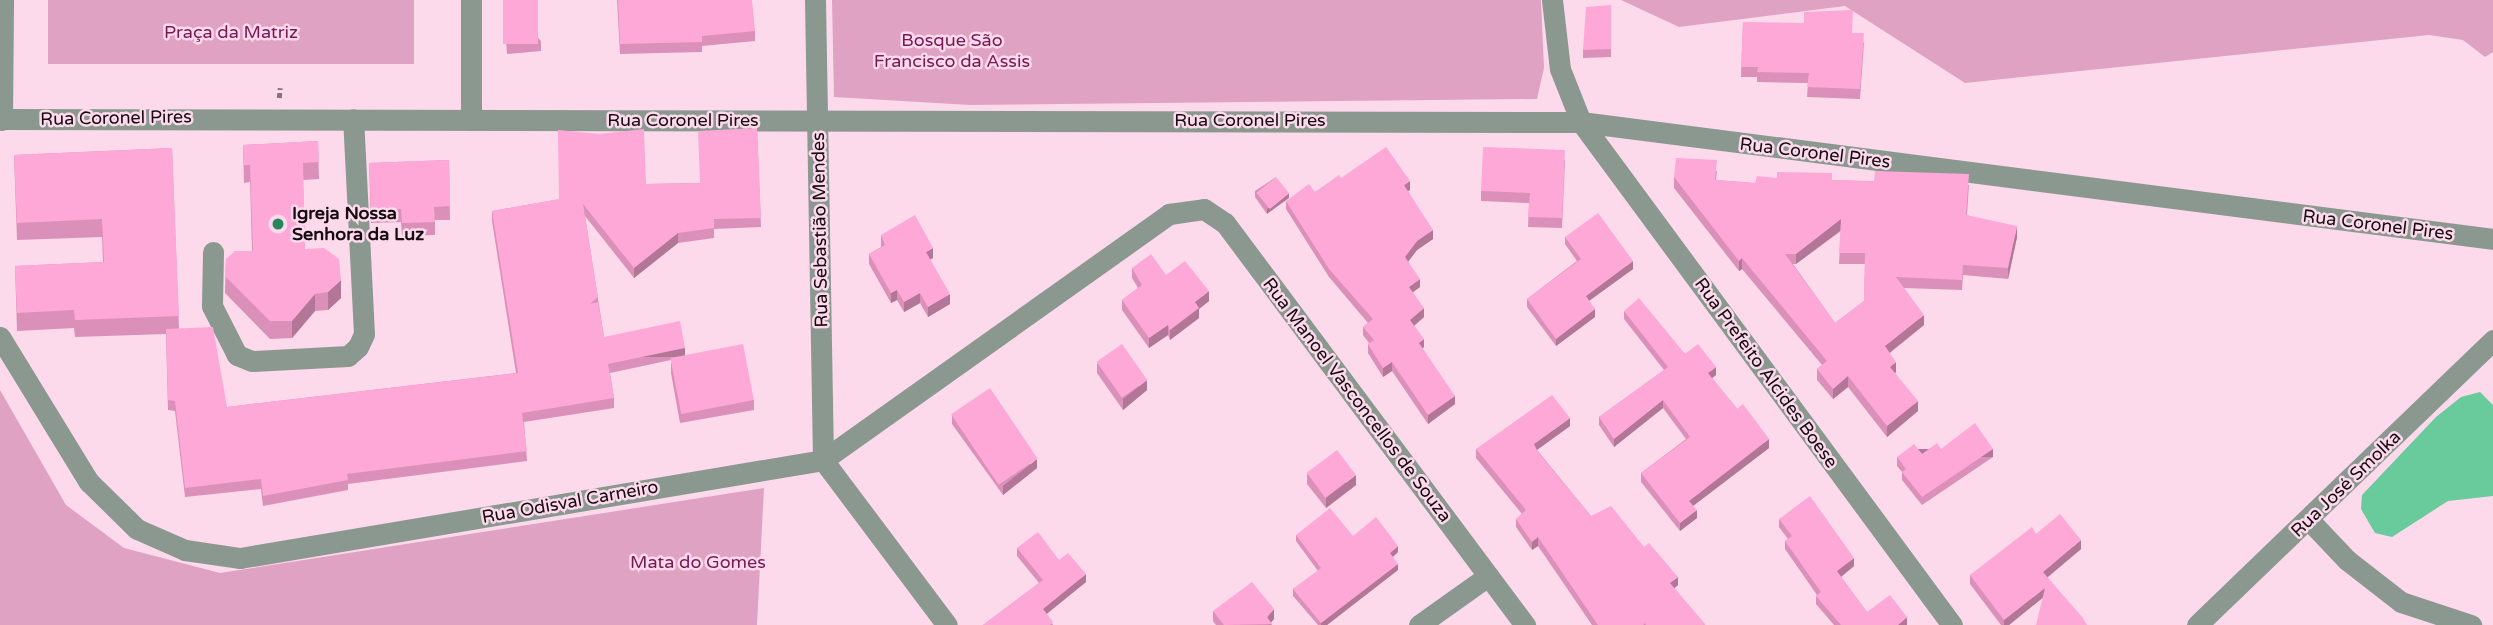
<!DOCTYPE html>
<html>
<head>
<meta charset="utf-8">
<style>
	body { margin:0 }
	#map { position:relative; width:2493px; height:625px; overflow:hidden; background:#fcdaeb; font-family:"Varela Round",sans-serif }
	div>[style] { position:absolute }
	.green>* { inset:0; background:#e0a2c3; transform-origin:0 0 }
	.water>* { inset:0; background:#69ca9b }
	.path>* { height:4.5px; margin-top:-2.25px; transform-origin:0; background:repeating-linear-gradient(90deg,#87717c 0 5px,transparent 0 8.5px) }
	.minor>* { height:21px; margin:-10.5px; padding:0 10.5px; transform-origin:10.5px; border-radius:10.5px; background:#8a9890 }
	.wall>* { inset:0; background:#da90b9 }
	.shaded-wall>* { inset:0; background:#b27696; transform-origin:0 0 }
	.building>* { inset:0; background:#fea8d7; transform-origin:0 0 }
	.dots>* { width:19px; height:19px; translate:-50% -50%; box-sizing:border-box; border:4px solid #fcdaeb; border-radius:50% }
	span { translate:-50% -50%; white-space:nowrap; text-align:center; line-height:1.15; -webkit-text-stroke:5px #fcdaeb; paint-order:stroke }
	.park-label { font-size:18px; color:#781756 }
	.street-label { font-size:18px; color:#150b10 }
	.poi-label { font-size:18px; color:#150b10; font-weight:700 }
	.left { translate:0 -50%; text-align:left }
</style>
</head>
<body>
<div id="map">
	<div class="green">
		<div style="left:48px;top:0;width:366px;height:64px"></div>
		<div style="clip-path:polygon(832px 0,1541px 0,1544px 68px,1537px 99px,970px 105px,834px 97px)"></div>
		<div style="clip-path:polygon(1621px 0,2493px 0,2493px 52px,2485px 57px,2463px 40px,2429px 35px,1965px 83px,1845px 6px,1679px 27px)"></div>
		<div style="clip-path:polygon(0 390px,66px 505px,124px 548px,220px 573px,764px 488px,757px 625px,0 625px)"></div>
	</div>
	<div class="water">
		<div style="clip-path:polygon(2480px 392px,2493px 405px,2493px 496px,2448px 501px,2392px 537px,2375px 533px,2361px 509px,2362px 495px,2436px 417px,2461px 397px)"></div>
	</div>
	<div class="path">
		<div style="left:279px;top:98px;width:10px;rotate:-84deg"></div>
	</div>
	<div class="minor">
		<div style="left:815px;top:0;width:460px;rotate:89deg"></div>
		<div style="left:823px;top:460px;width:206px;rotate:53.1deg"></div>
		<div style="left:1552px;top:0;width:69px;rotate:83.4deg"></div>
		<div style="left:1560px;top:69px;width:57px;rotate:68.4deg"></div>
		<div style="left:1581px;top:122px;width:625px;rotate:53.59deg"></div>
		<div style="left:0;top:119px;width:1581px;rotate:0.11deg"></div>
		<div style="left:1581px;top:122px;width:919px;rotate:7.31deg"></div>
		<div style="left:2px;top:120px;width:120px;rotate:-89.5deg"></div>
		<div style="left:471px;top:120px;width:120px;rotate:-90deg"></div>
		<div style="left:213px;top:252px;width:54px;rotate:91.1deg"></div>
		<div style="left:212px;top:306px;width:55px;rotate:63deg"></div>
		<div style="left:237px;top:355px;width:16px;rotate:22deg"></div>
		<div style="left:252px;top:361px;width:96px;rotate:-3deg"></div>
		<div style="left:348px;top:356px;width:13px;rotate:-42deg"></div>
		<div style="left:358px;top:347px;width:14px;rotate:-65deg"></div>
		<div style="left:364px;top:334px;width:215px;rotate:-92.9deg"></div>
		<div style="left:0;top:337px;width:170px;rotate:58.5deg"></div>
		<div style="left:89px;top:482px;width:67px;rotate:44.4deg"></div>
		<div style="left:137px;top:529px;width:52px;rotate:23.6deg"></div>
		<div style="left:185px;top:550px;width:56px;rotate:8.3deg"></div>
		<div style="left:240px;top:558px;width:591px;rotate:-9.54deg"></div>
		<div style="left:823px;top:460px;width:425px;rotate:-35.4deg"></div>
		<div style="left:1169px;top:214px;width:35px;rotate:-8deg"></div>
		<div style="left:1204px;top:209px;width:25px;rotate:34deg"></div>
		<div style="left:1225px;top:223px;width:502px;rotate:53.27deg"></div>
		<div style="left:2310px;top:521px;width:54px;rotate:46.5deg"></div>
		<div style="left:2347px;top:560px;width:68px;rotate:37.9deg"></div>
		<div style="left:2401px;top:602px;width:74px;rotate:18.2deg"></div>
		<div style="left:1419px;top:625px;width:85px;rotate:-35.4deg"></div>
		<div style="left:2197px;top:625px;width:411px;rotate:-43.9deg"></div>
	</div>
	<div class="wall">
		<div style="clip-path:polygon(503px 0,541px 41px,541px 51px,507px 54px)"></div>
		<div style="clip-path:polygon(617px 0,755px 31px,755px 41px,702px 46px,702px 52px,620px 54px)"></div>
		<div style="clip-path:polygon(1611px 5px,1611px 57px,1583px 58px,1583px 50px)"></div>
		<div style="clip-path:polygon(1743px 22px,1852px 33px,1864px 43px,1860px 99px,1807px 97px,1808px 83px,1757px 82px,1757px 77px,1741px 77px)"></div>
		<div style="clip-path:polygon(757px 128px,761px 227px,714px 229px,714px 238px,678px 243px,634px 278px,585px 216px,604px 337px,685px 357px,610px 373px,614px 398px,614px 408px,524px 422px,527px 461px,348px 484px,348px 490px,263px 506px,261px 489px,185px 497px,175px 411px,168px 410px,166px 334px,75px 337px,74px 328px,17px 331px,15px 266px,103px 262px,102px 237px,17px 240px,14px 155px,172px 148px,179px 329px,227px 407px,516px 373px,492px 221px,492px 211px,646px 184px,700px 183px)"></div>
		<div style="clip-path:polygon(318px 141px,319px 179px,303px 180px,305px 249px,341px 298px,328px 310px,315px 311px,292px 338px,270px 339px,225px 293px,226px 259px,252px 251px,250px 182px,244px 183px,243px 145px)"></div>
		<div style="clip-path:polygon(449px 160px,450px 220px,435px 220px,435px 235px,402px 236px,401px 222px,371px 223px,369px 163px)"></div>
		<div style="clip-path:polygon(1565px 160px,1562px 228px,1528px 227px,1529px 203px,1481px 201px,1481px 191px)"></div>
		<div style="clip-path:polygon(evenodd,1717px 171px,1716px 180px,1755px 183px,1777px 178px,1969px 185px,1967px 215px,2017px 237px,2008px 279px,1963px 275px,1962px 290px,1904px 288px,1924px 325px,1890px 353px,1896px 372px,1895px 373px,1918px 411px,1887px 437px,1848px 387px,1833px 399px,1817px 380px,1817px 369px,1822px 365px,1742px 269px,1739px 271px,1674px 188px,1674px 177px,1717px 171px,1841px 231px,1839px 264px,1865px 264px,1864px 301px,1835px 323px,1793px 264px,1796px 264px,1841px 231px)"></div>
		<div style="clip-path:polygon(1276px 177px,1267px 214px,1255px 197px,1255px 191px)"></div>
		<div style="clip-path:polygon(1341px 178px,1410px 190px,1408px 191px,1433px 239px,1417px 250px,1408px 261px,1420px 287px,1413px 292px,1424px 317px,1414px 326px,1424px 347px,1422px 348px,1455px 404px,1428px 424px,1392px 371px,1383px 377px,1368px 353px,1368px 344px,1369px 343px,1363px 335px,1363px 327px,1368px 323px,1329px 277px,1286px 209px,1286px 201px,1315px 192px)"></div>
		<div style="clip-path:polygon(881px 235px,933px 258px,930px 259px,950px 304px,928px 317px,920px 303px,904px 312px,897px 300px,891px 303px,869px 264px,869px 254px,881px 247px)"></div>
		<div style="clip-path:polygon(1565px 237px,1633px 269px,1589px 301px,1595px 317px,1556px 346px,1527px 307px,1527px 299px,1577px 261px,1565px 244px)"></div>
		<div style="clip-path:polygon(1132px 268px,1166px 275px,1209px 301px,1199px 309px,1199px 318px,1170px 340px,1168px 335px,1149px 348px,1122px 310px,1122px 300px,1138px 288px,1132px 278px)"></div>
		<div style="clip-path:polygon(1624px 311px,1716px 375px,1712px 378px,1769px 448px,1693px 506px,1697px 518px,1680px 531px,1641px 482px,1641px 473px,1686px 439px,1663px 408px,1614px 447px,1599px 425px,1599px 417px,1664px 370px,1624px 319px)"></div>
		<div style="clip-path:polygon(671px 363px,754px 400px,754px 410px,680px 423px,671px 373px)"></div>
		<div style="clip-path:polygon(1097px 363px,1147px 390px,1123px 410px,1097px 373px)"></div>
		<div style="clip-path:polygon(952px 415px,1037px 468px,1003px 495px,952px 424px)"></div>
		<div style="clip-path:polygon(1570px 426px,1537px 450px,1591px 516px,1644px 547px,1678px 585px,1674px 588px,1705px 625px,1592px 625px,1538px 546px,1532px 550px,1516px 527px,1516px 519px,1522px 514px,1476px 458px,1476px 449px)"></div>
		<div style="clip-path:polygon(1941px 449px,1993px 457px,1922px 505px,1902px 480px,1902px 472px,1897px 466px,1897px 457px,1922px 454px)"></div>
		<div style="clip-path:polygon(1307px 474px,1356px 485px,1326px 508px,1307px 484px)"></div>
		<div style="clip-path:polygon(1779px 519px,1854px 566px,1841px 577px,1867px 612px,1907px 625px,1834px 625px,1816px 604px,1816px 596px,1817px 595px,1785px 549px,1785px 541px,1788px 539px,1779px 527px)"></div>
		<div style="clip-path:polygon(2036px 534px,2081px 549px,2048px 577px,2042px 598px,2009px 625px,2001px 625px,1970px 584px,1970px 575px)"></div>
		<div style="clip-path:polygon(1296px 535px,1353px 536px,1398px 552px,1393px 557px,1398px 570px,1327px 625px,1318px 625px,1293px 596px,1293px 589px,1318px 571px,1296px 541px)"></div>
		<div style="clip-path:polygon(1017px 548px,1059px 560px,1086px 582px,1046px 614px,1053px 625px,983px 625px,1039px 583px,1017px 556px)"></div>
		<div style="clip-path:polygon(1213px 611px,1274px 619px,1271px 622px,1272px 625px,1216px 625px,1213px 621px)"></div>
	</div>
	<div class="shaded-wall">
		<div style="clip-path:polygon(1410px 181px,1410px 190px,1404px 193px,1404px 185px)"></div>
		<div style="clip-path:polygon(1289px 193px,1289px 198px,1267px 214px,1267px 209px)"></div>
		<div style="clip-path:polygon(1841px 219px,1841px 230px,1796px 264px,1796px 254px)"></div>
		<div style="clip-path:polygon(2017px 226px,2017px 237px,2008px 279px,2008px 268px)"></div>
		<div style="clip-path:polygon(1433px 230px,1433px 239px,1417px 250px,1405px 266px,1405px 257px,1417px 241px)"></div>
		<div style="clip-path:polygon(678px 233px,678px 243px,634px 278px,634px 268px)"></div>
		<div style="clip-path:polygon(933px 248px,933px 258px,926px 262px,926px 252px)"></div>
		<div style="clip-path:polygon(1742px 258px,1742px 269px,1739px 271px,1739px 261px)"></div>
		<div style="clip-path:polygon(1633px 261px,1633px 269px,1586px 303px,1586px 296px)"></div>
		<div style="clip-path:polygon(1420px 279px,1420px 287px,1409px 295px,1409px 287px)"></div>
		<div style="clip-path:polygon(341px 280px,341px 298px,328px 310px,328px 292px)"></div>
		<div style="clip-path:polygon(897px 290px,897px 300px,891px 303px,891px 293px)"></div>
		<div style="clip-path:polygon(1209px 291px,1209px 301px,1199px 309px,1199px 318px,1170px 340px,1170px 330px,1195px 302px)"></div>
		<div style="clip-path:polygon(920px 293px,920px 303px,904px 312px,904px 302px)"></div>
		<div style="clip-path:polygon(315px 294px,315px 311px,292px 338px,292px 321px)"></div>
		<div style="clip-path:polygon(950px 294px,950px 304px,928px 317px,928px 307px)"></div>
		<div style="clip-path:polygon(1424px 308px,1424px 317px,1410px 329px,1410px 320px)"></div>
		<div style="clip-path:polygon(1595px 309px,1595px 317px,1556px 346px,1556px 339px)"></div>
		<div style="clip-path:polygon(1924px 315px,1924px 325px,1885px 356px,1885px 346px)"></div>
		<div style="clip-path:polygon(1168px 325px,1168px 335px,1149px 348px,1149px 338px)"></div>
		<div style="clip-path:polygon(1424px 339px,1424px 347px,1419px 351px,1419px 343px)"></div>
		<div style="left:685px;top:348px;width:9px;height:79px;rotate:90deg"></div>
		<div style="clip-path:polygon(1392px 362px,1392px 371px,1383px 377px,1383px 368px)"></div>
		<div style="clip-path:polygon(1896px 362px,1896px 372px,1890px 378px,1890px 367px)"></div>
		<div style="clip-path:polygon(1716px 367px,1716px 375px,1708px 381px,1708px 373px)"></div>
		<div style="clip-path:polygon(1848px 376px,1848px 387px,1833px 399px,1833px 389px)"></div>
		<div style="clip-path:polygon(1147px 380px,1147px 390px,1123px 410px,1123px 399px)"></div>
		<div style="clip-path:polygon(1455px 396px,1455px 404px,1428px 424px,1428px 415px)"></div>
		<div style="clip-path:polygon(1663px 400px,1663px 408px,1614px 447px,1614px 439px)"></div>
		<div style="clip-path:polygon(1918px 401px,1918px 411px,1887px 437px,1887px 426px)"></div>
		<div style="clip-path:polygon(1570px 418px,1570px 426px,1534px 452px,1534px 444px)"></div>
		<div style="clip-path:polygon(1769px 439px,1769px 448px,1689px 509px,1689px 501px)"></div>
		<div style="left:1993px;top:449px;width:8px;height:86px;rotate:90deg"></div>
		<div style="clip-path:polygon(1037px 459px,1037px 468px,1003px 495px,1003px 486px)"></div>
		<div style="clip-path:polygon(1356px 475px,1356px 485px,1326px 508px,1326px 498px)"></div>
		<div style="clip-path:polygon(1697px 510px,1697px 518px,1680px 531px,1680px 523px)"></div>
		<div style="clip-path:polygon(1538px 537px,1538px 546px,1532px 550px,1532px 542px)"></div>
		<div style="clip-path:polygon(2081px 540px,2081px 549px,2043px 581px,2043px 572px)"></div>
		<div style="clip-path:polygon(1398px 546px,1398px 552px,1390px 559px,1390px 553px)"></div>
		<div style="clip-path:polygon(1854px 558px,1854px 566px,1837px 580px,1837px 571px)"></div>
		<div style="clip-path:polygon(1398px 564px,1398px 570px,1327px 625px,1321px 625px,1321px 623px)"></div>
		<div style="clip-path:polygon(1086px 574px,1086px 582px,1043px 617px,1043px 609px)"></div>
		<div style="clip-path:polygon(1678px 577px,1678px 585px,1670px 592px,1670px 583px)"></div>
		<div style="clip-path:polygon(2045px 588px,2045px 596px,2009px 625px,2004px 625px,2004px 620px)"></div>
		<div style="clip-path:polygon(1274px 609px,1274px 619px,1269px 625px,1267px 617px)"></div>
		<div style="clip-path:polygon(1907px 617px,1907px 625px,1898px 625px)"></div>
	</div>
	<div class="building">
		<div style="left:503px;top:0;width:35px;height:44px"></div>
		<div style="clip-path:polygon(618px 0,752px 0,755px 31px,702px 36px,702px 42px,620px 44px)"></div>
		<div style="clip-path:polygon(1611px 5px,1611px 49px,1583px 50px,1586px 7px)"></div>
		<div style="clip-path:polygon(1853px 10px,1852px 33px,1864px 33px,1860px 89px,1807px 87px,1809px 73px,1757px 72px,1758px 67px,1741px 67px,1743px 22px,1804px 23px,1804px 12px)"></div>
		<div style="clip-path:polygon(757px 128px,761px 218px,714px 219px,714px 228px,678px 233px,634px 268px,583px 204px,598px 297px,590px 304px,598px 302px,604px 337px,680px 321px,685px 348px,608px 364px,614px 398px,522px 413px,527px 451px,347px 474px,348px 480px,263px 496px,261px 479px,185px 488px,175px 401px,168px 400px,166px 329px,213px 327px,227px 407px,518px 373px,492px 211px,559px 199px,558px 130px,599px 134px,644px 129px,646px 184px,700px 183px,698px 131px)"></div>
		<div style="clip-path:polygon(318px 141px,319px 162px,303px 163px,305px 249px,324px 248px,339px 259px,341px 280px,328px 292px,315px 294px,292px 321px,270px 321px,225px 276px,226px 259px,235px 251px,253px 251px,250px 165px,244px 165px,243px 145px)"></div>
		<div style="clip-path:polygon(1386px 147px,1410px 181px,1404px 185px,1433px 230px,1417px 241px,1405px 257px,1420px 279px,1409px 287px,1424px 308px,1410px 320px,1424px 339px,1419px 343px,1455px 396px,1428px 415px,1392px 362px,1383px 368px,1368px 344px,1374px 340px,1363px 327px,1373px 319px,1329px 269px,1286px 201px,1309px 184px,1315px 192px,1339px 175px,1341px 178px)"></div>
		<div style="clip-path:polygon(1483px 147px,1565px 150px,1562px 218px,1528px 217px,1530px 193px,1481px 191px)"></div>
		<div style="clip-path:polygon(172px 148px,179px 316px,75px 320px,74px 310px,17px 313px,15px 266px,104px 262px,102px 219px,17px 223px,14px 155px)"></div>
		<div style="clip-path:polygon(evenodd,1676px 158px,1717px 160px,1715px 180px,1755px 183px,1757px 176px,1777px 178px,1777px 172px,1832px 173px,1832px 180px,1874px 181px,1875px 171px,1969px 174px,1966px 215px,2017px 226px,2008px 268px,1963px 265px,1962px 280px,1896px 277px,1924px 315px,1885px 346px,1896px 362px,1890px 367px,1918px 401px,1887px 426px,1848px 376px,1833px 389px,1817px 369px,1827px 361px,1742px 258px,1739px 261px,1674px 177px,1676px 158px,1841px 219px,1839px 253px,1865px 253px,1864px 301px,1835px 323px,1785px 254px,1796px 254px,1841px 219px)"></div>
		<div style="clip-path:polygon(449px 160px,450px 206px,434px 207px,435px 222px,402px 223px,401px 209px,371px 210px,369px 163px)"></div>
		<div style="left:1276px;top:177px;width:21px;height:25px;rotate:51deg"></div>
		<div style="clip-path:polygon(1598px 213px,1633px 261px,1586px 296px,1595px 309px,1556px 339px,1527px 299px,1581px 259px,1565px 237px)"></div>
		<div style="clip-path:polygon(915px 215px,933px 248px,926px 252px,950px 294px,928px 307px,920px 293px,904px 302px,897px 290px,891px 293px,869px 254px,885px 245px,881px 235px)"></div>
		<div style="clip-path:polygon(1151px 254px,1166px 275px,1185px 261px,1209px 291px,1195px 302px,1199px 308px,1170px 330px,1168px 325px,1149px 338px,1122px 300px,1142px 285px,1132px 268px)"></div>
		<div style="clip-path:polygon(1639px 298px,1685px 354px,1698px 344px,1716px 367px,1708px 373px,1737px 409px,1743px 404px,1769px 439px,1689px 501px,1697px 510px,1680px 523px,1641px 473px,1690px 437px,1663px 400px,1614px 439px,1599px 417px,1668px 367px,1624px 311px)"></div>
		<div style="left:743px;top:344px;width:57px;height:74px;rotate:79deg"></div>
		<div style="left:1122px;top:344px;width:44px;height:31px;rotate:55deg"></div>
		<div style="left:990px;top:388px;width:85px;height:47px;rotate:56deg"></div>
		<div style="clip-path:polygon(1552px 395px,1570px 418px,1534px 444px,1538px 452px,1591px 516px,1611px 506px,1644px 547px,1649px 543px,1678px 577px,1670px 583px,1705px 624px,1703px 625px,1646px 625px,1645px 623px,1643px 625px,1598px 625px,1538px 537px,1532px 542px,1516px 519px,1526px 510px,1476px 449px)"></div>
		<div style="clip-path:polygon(1975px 423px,1993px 449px,1922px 497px,1902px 472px,1906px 469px,1897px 457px,1914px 444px,1922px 454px,1937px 443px,1941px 449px)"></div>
		<div style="left:1337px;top:450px;width:31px;height:38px;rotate:53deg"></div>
		<div style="clip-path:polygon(1810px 496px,1854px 558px,1837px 571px,1867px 612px,1890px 595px,1907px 617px,1898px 625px,1841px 625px,1816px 596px,1821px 592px,1785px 541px,1792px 536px,1779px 519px)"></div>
		<div style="clip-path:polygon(1330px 508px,1353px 536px,1376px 517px,1398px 546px,1390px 553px,1398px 564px,1321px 623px,1293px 589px,1321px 568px,1296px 535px)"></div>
		<div style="clip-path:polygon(2060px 514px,2081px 540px,2043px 572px,2082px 617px,2087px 625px,2036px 625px,2045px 588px,2004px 620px,1970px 575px,2032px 527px,2036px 534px)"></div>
		<div style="clip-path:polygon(1038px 532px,1059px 560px,1068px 553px,1086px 574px,1043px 609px,1053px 622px,1050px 625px,983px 625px,1043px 580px,1017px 548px)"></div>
		<div style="clip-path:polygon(1252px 582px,1274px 609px,1267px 617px,1272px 624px,1224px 625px,1213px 611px)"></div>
	</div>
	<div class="dots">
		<div style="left:278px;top:224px;background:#28865e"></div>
	</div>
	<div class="park-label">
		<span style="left:231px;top:32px">Praça da Matriz</span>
		<span style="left:952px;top:51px">Bosque São<br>Francisco da Assis</span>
		<span style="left:698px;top:562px">Mata do Gomes</span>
	</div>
	<div class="street-label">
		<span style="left:116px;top:118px;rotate:-1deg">Rua Coronel Pires</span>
		<span style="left:683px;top:120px">Rua Coronel Pires</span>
		<span style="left:1250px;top:120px">Rua Coronel Pires</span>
		<span style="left:1815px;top:153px;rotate:7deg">Rua Coronel Pires</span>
		<span style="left:2378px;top:225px;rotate:7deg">Rua Coronel Pires</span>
		<span style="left:820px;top:230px;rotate:-91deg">Rua Sebastião Mendes</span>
		<span style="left:1766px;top:373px;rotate:54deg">Rua Prefeito Alcides Boese</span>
		<span style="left:1357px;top:400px;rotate:53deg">Rua Manoel Vasconcellos de Souza</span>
		<span style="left:2346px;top:484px;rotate:-44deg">Rua José Smolka</span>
		<span style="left:570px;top:502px;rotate:-10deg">Rua Odisval Carneiro</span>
	</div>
	<div class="poi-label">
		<span class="left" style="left:292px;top:224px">Igreja Nossa<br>Senhora da Luz</span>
	</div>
</div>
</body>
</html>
